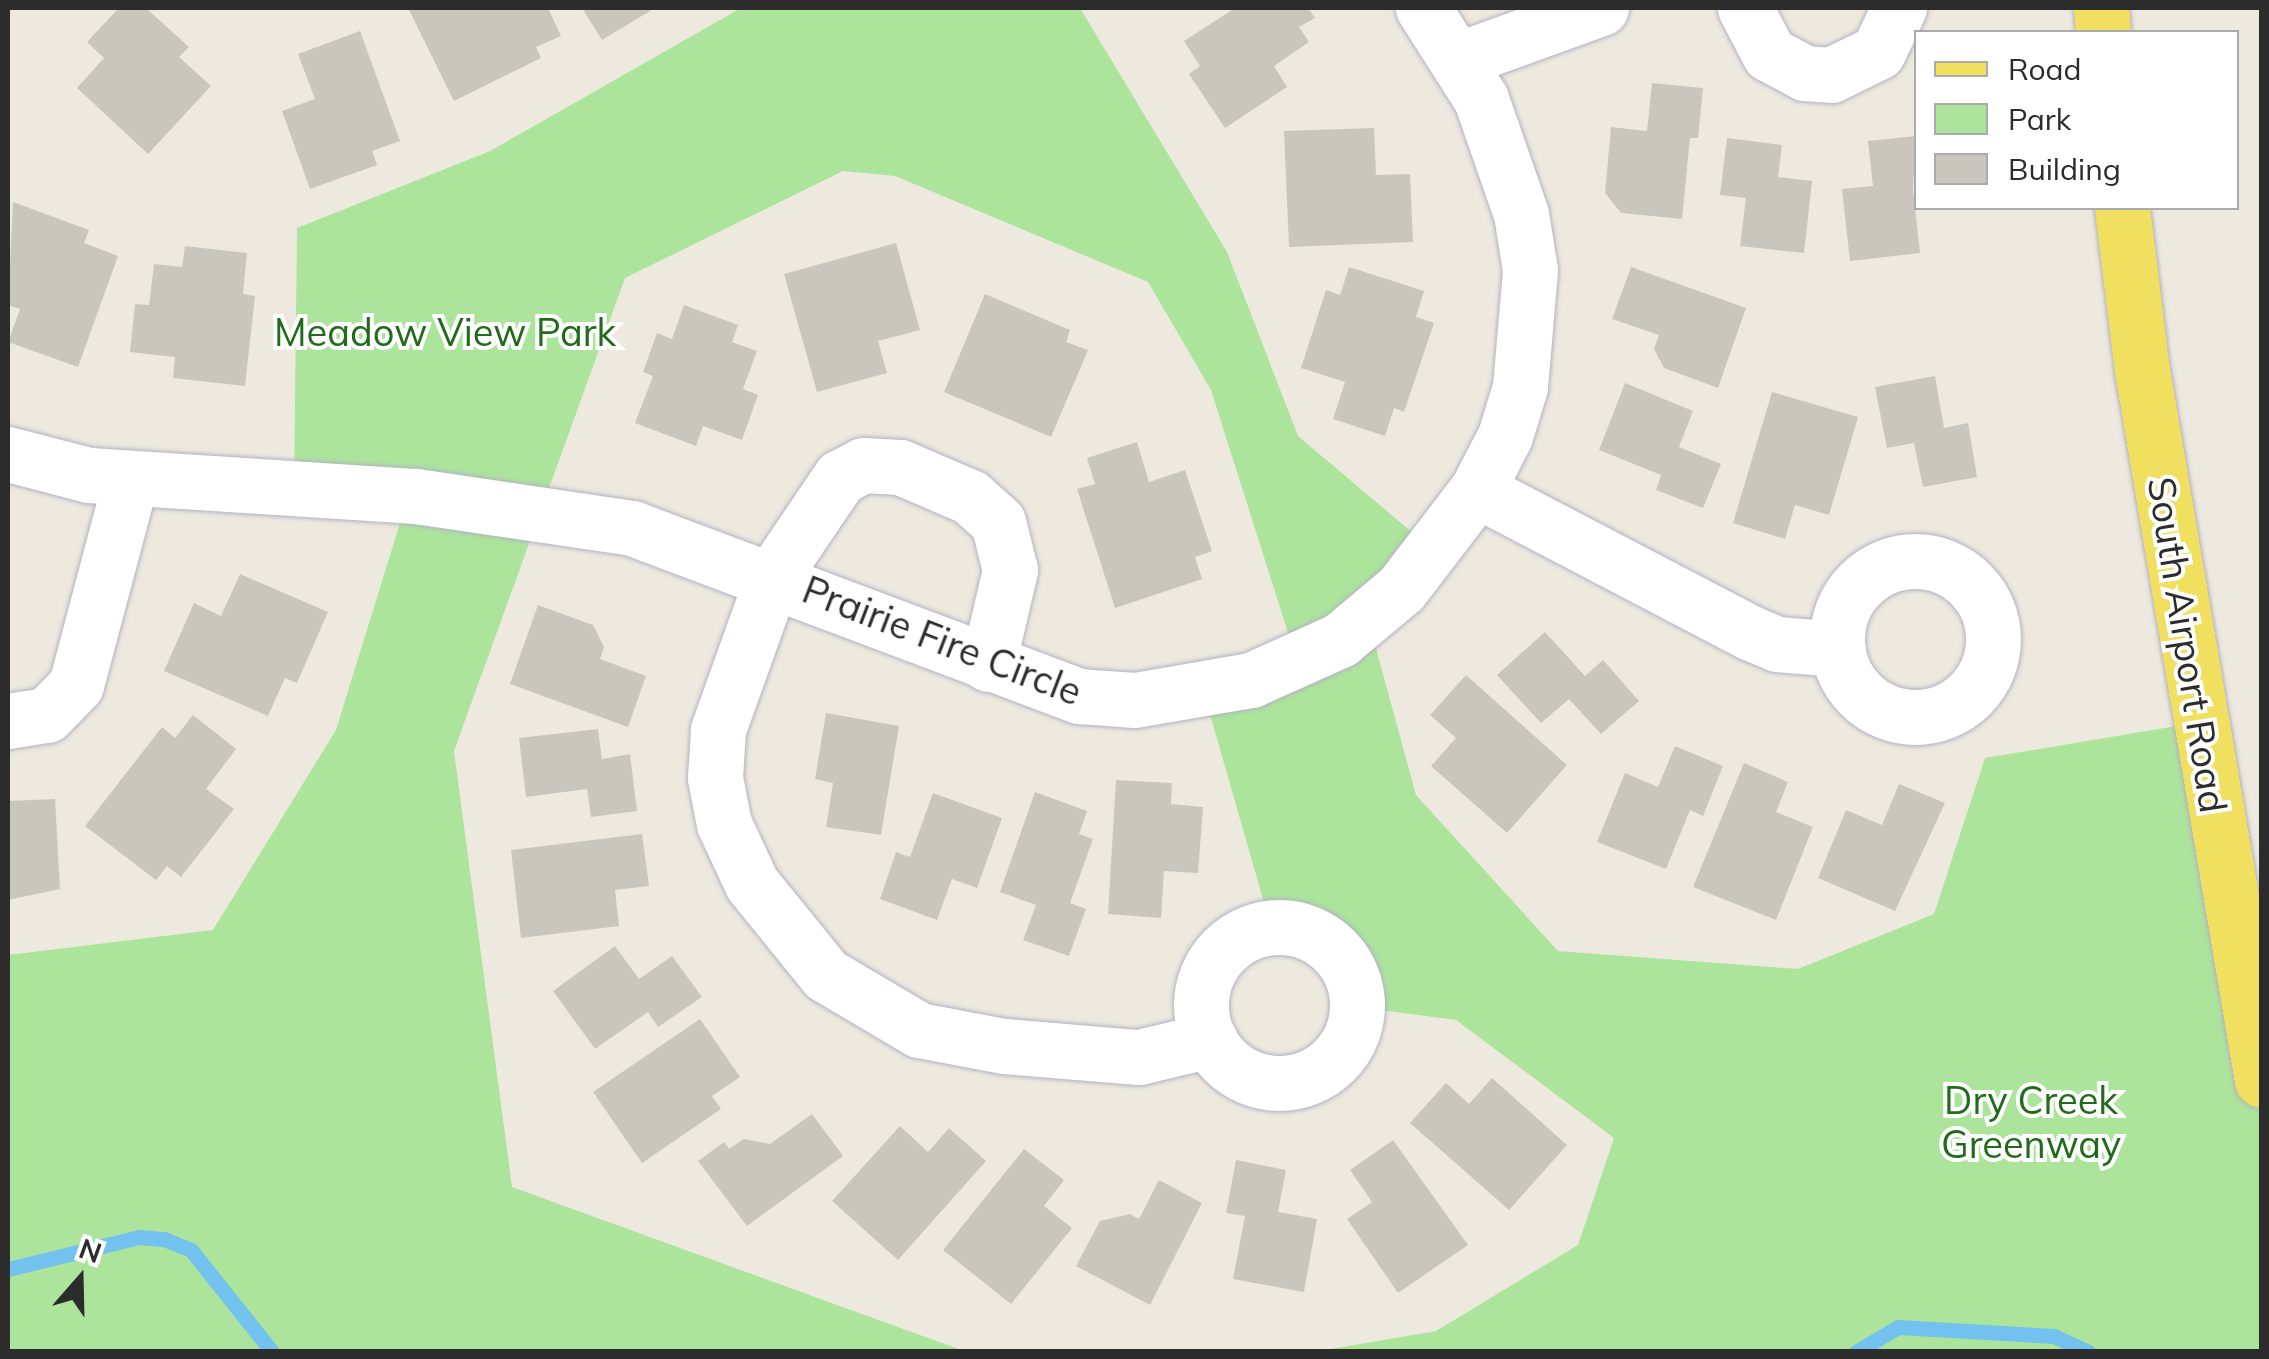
<!DOCTYPE html>
<html>
<head>
<meta charset="utf-8">
<style>
	body { margin:0 }
	#map { position:relative; width:2269px; height:1359px; overflow:hidden; background:#eee9df; font-family:Mulish,sans-serif }
	div>[style] { position:absolute }
	.green>* { inset:0; background:#ace49c }
	.stream>* { height:15px; margin:-7.5px; padding:0 7.5px; transform-origin:7.5px; border-radius:7.5px; background:#72c1ef }
	.building>* { inset:0; background:#c9c7bd }
	.roads { filter:drop-shadow(0 0 2px #b2b3c0) drop-shadow(0 0 2px #b2b3c0) }
	.minor>* { height:55px; margin:-27.5px; padding:0 27.5px; transform-origin:27.5px; border-radius:27.5px; background:#fff }
	.minor>.ring { margin:-27.5px; padding:0; box-sizing:content-box; background:none; border:55px solid #fff; border-radius:50% }
	.major>* { height:55px; margin:-27.5px; padding:0 27.5px; transform-origin:27.5px; border-radius:27.5px; background:#f1df60 }
	span { translate:-50% -50%; white-space:nowrap; text-align:center; line-height:1.15; -webkit-text-stroke:8px #fff; paint-order:stroke }
	.park-label { font-size:38px; color:#226b1b }
	.street-label { font-size:38px; color:#2c2c2c }
	.frame { position:absolute; inset:0; border:10px solid #2c2c2c; pointer-events:none }
	.legend { position:absolute; left:1914px; top:30px; width:325px; height:180px; box-sizing:border-box; background:#fff; border:2px solid #ababab; margin:0; padding:12px 18px; list-style:none; font-size:30px; color:#2c2c2c }
	.legend li { display:flex; align-items:center; gap:20px; height:50px }
	.legend b { width:50px; border:2px solid #ababab }
	.north { position:absolute; left:30px; top:1229px; width:100px; height:100px; -webkit-text-stroke:8px #fff; paint-order:stroke; rotate:20deg; font-size:28px; font-weight:700; line-height:40px; text-align:center; color:#2c2c2c }
	.north::after { content:''; display:block; margin:auto; width:35px; height:45px; background:#2c2c2c; clip-path:polygon(50% 0,100% 100%,50% 72%,0 100%) }
</style>
</head>
<body>
<div id="map">
	<div class="green">
		<div style="clip-path:polygon(741px 8px,1080px 8px,1227px 252px,1298px 436px,1433px 550px,1368px 619px,1416px 795px,1558px 951px,1798px 969px,1934px 914px,1985px 758px,2200px 722px,2229px 904px,2261px 899px,2261px 1351px,1319px 1351px,1436px 1331px,1578px 1245px,1614px 1138px,1456px 1020px,1357px 1007px,1351px 975px,1329px 945px,1308px 932px,1271px 927px,1203px 690px,1297px 661px,1211px 390px,1148px 282px,895px 176px,843px 171px,625px 278px,454px 751px,512px 1187px,964px 1351px,8px 1351px,8px 955px,213px 930px,336px 730px,408px 497px,294px 489px,297px 228px,490px 151px)"></div>
	</div>
	<div class="stream">
		<div style="left:8px;top:1269px;width:135px;rotate:-13.7deg"></div>
		<div style="left:139px;top:1237px;width:25px;rotate:5deg"></div>
		<div style="left:164px;top:1239px;width:29px;rotate:22deg"></div>
		<div style="left:191px;top:1250px;width:130px;rotate:51.5deg"></div>
		<div style="left:1856px;top:1352px;width:49px;rotate:-30.8deg"></div>
		<div style="left:1898px;top:1327px;width:156px;rotate:3.3deg"></div>
		<div style="left:2054px;top:1336px;width:38px;rotate:25deg"></div>
	</div>
	<div class="building">
		<div style="clip-path:polygon(119px 8px,146px 8px,189px 47px,179px 57px,211px 86px,148px 154px,77px 88px,104px 58px,87px 42px)"></div>
		<div style="clip-path:polygon(408px 8px,548px 8px,561px 36px,536px 47px,541px 58px,454px 101px)"></div>
		<div style="clip-path:polygon(582px 8px,655px 8px,602px 40px)"></div>
		<div style="clip-path:polygon(1235px 8px,1308px 8px,1315px 18px,1299px 27px,1309px 42px,1274px 66px,1287px 87px,1225px 128px,1189px 74px,1200px 66px,1184px 41px)"></div>
		<div style="clip-path:polygon(360px 31px,400px 141px,372px 151px,377px 165px,310px 189px,282px 111px,315px 99px,298px 54px)"></div>
		<div style="clip-path:polygon(1652px 83px,1703px 88px,1698px 138px,1690px 138px,1682px 219px,1621px 213px,1605px 193px,1611px 127px,1647px 131px)"></div>
		<div style="clip-path:polygon(1374px 128px,1376px 175px,1410px 174px,1413px 242px,1289px 247px,1284px 131px)"></div>
		<div style="clip-path:polygon(1916px 136px,1913px 190px,1920px 253px,1850px 261px,1842px 189px,1873px 186px,1868px 141px)"></div>
		<div style="clip-path:polygon(1727px 138px,1782px 145px,1778px 177px,1812px 181px,1804px 253px,1740px 246px,1746px 198px,1720px 195px)"></div>
		<div style="clip-path:polygon(13px 202px,89px 230px,84px 243px,118px 256px,78px 367px,8px 342px,20px 309px,8px 305px)"></div>
		<div style="clip-path:polygon(896px 243px,920px 330px,878px 341px,887px 373px,817px 392px,784px 274px)"></div>
		<div style="clip-path:polygon(185px 246px,247px 253px,243px 294px,255px 296px,245px 386px,173px 378px,175px 357px,130px 352px,135px 304px,149px 305px,154px 264px,182px 267px)"></div>
		<div style="clip-path:polygon(1349px 267px,1424px 291px,1416px 317px,1434px 323px,1404px 412px,1394px 408px,1385px 436px,1333px 419px,1345px 382px,1301px 368px,1326px 290px,1340px 295px)"></div>
		<div style="clip-path:polygon(1631px 267px,1746px 308px,1718px 388px,1664px 368px,1654px 349px,1659px 335px,1612px 319px)"></div>
		<div style="clip-path:polygon(985px 294px,1070px 330px,1066px 342px,1088px 350px,1051px 437px,944px 392px)"></div>
		<div style="clip-path:polygon(684px 305px,738px 325px,732px 342px,757px 351px,743px 389px,758px 395px,742px 440px,703px 426px,696px 446px,635px 423px,653px 376px,643px 372px,657px 333px,672px 339px)"></div>
		<div style="clip-path:polygon(1935px 376px,1944px 428px,1968px 423px,1977px 477px,1923px 487px,1914px 443px,1887px 448px,1875px 387px)"></div>
		<div style="clip-path:polygon(1625px 383px,1693px 411px,1679px 447px,1721px 464px,1703px 508px,1656px 490px,1661px 475px,1599px 450px)"></div>
		<div style="clip-path:polygon(1772px 392px,1858px 417px,1829px 515px,1795px 505px,1785px 539px,1733px 523px)"></div>
		<div style="clip-path:polygon(1137px 442px,1149px 482px,1185px 470px,1212px 551px,1195px 557px,1202px 579px,1115px 608px,1077px 489px,1095px 484px,1087px 458px)"></div>
		<div style="clip-path:polygon(240px 574px,328px 612px,297px 683px,285px 678px,268px 716px,164px 671px,194px 603px,221px 616px)"></div>
		<div style="clip-path:polygon(538px 605px,593px 625px,604px 647px,600px 659px,646px 676px,628px 727px,510px 684px)"></div>
		<div style="clip-path:polygon(1545px 632px,1585px 676px,1603px 660px,1639px 701px,1601px 734px,1569px 699px,1541px 723px,1497px 675px)"></div>
		<div style="clip-path:polygon(1466px 675px,1567px 765px,1507px 833px,1431px 766px,1456px 738px,1430px 715px)"></div>
		<div style="clip-path:polygon(826px 713px,899px 726px,881px 835px,826px 827px,833px 783px,815px 779px)"></div>
		<div style="clip-path:polygon(193px 715px,236px 749px,206px 789px,234px 809px,181px 877px,167px 866px,156px 880px,85px 826px,162px 727px,175px 738px)"></div>
		<div style="clip-path:polygon(598px 729px,602px 759px,630px 754px,637px 811px,591px 817px,587px 789px,526px 797px,519px 738px)"></div>
		<div style="clip-path:polygon(1675px 746px,1723px 766px,1703px 816px,1690px 810px,1666px 869px,1597px 842px,1625px 773px,1658px 787px)"></div>
		<div style="clip-path:polygon(1744px 763px,1788px 782px,1776px 812px,1813px 827px,1776px 920px,1693px 887px)"></div>
		<div style="clip-path:polygon(1116px 780px,1172px 783px,1171px 804px,1203px 807px,1198px 873px,1164px 871px,1161px 918px,1108px 914px)"></div>
		<div style="clip-path:polygon(1899px 784px,1945px 803px,1895px 911px,1818px 878px,1846px 810px,1882px 825px)"></div>
		<div style="clip-path:polygon(1035px 792px,1087px 811px,1079px 834px,1093px 839px,1070px 903px,1086px 909px,1069px 956px,1023px 940px,1036px 905px,1000px 892px)"></div>
		<div style="clip-path:polygon(933px 793px,1002px 818px,977px 888px,952px 879px,937px 920px,880px 899px,896px 852px,910px 857px)"></div>
		<div style="clip-path:polygon(55px 799px,60px 889px,8px 900px,8px 801px)"></div>
		<div style="clip-path:polygon(642px 834px,649px 886px,615px 890px,619px 926px,521px 938px,511px 850px)"></div>
		<div style="clip-path:polygon(615px 946px,639px 979px,672px 956px,702px 997px,658px 1027px,648px 1012px,595px 1049px,553px 991px)"></div>
		<div style="clip-path:polygon(700px 1019px,740px 1077px,712px 1096px,721px 1109px,642px 1163px,593px 1092px)"></div>
		<div style="clip-path:polygon(1492px 1078px,1567px 1145px,1509px 1210px,1410px 1123px,1446px 1083px,1469px 1104px)"></div>
		<div style="clip-path:polygon(812px 1114px,843px 1156px,747px 1226px,698px 1161px,724px 1142px,729px 1149px,744px 1139px,770px 1144px)"></div>
		<div style="clip-path:polygon(900px 1126px,928px 1152px,949px 1128px,986px 1161px,898px 1260px,832px 1201px)"></div>
		<div style="clip-path:polygon(1393px 1140px,1468px 1245px,1398px 1293px,1347px 1219px,1372px 1202px,1350px 1170px)"></div>
		<div style="clip-path:polygon(1024px 1149px,1064px 1180px,1044px 1206px,1072px 1228px,1011px 1304px,943px 1250px)"></div>
		<div style="clip-path:polygon(1236px 1160px,1286px 1170px,1278px 1212px,1317px 1219px,1304px 1292px,1233px 1279px,1245px 1216px,1226px 1213px)"></div>
		<div style="clip-path:polygon(1159px 1180px,1202px 1203px,1150px 1305px,1076px 1266px,1100px 1221px,1130px 1214px,1139px 1219px)"></div>
	</div>
	<div class="roads">
		<div class="minor">
			<div style="left:1745px;top:8px;width:52px;rotate:62.4deg"></div>
			<div style="left:1769px;top:54px;width:40px;rotate:28deg"></div>
			<div style="left:1804px;top:73px;width:27px;rotate:4deg"></div>
			<div style="left:1831px;top:75px;width:52px;rotate:-26.1deg"></div>
			<div style="left:1878px;top:52px;width:49px;rotate:-64.5deg"></div>
			<div style="left:1460px;top:59px;width:150px;rotate:-19.9deg"></div>
			<div style="left:8px;top:454px;width:84px;rotate:14.5deg"></div>
			<div style="left:89px;top:475px;width:328px;rotate:3.7deg"></div>
			<div style="left:416px;top:496px;width:218px;rotate:8.4deg"></div>
			<div style="left:632px;top:528px;width:478px;rotate:20.6deg"></div>
			<div style="left:1079px;top:696px;width:56px;rotate:4.1deg"></div>
			<div style="left:1135px;top:700px;width:118px;rotate:-9.8deg"></div>
			<div style="left:1251px;top:680px;width:98px;rotate:-24.2deg"></div>
			<div style="left:1340px;top:640px;width:80px;rotate:-39.9deg"></div>
			<div style="left:1401px;top:589px;width:125px;rotate:-52.5deg"></div>
			<div style="left:1477px;top:490px;width:61px;rotate:-62.6deg"></div>
			<div style="left:1505px;top:436px;width:51px;rotate:-73deg"></div>
			<div style="left:1520px;top:387px;width:117px;rotate:-85.1deg"></div>
			<div style="left:1530px;top:270px;width:57px;rotate:-99.1deg"></div>
			<div style="left:1521px;top:214px;width:122px;rotate:-109.2deg"></div>
			<div style="left:1481px;top:99px;width:108px;rotate:-122.5deg"></div>
			<div style="left:1477px;top:490px;width:309px;rotate:27.6deg"></div>
			<div style="left:1751px;top:633px;width:28px;rotate:23deg"></div>
			<div style="left:1777px;top:644px;width:61px;rotate:4.7deg"></div>
			<div class="ring" style="left:1837px;top:561px;width:101px;height:101px"></div>
			<div style="left:988px;top:664px;width:97px;rotate:-76.8deg"></div>
			<div style="left:1010px;top:570px;width:49px;rotate:-104deg"></div>
			<div style="left:998px;top:522px;width:38px;rotate:-138deg"></div>
			<div style="left:970px;top:497px;width:76px;rotate:-156.8deg"></div>
			<div style="left:900px;top:467px;width:37px;rotate:-177deg"></div>
			<div style="left:863px;top:465px;width:26px;rotate:152deg"></div>
			<div style="left:840px;top:477px;width:120px;rotate:124.1deg"></div>
			<div style="left:773px;top:576px;width:164px;rotate:109.7deg"></div>
			<div style="left:718px;top:730px;width:48px;rotate:93.6deg"></div>
			<div style="left:715px;top:778px;width:47px;rotate:78.9deg"></div>
			<div style="left:724px;top:824px;width:66px;rotate:65deg"></div>
			<div style="left:752px;top:884px;width:117px;rotate:50.9deg"></div>
			<div style="left:826px;top:975px;width:108px;rotate:30.6deg"></div>
			<div style="left:919px;top:1030px;width:86px;rotate:10.7deg"></div>
			<div style="left:1004px;top:1046px;width:135px;rotate:4.7deg"></div>
			<div style="left:1139px;top:1057px;width:73px;rotate:-13.5deg"></div>
			<div style="left:8px;top:721px;width:39px;rotate:-9deg"></div>
			<div style="left:47px;top:715px;width:42px;rotate:-46deg"></div>
			<div style="left:76px;top:685px;width:213px;rotate:-75.1deg"></div>
			<div class="ring" style="left:1201px;top:927px;width:101px;height:101px"></div>
		</div>
		<div class="major">
			<div style="left:2101px;top:8px;width:24px;rotate:85deg"></div>
			<div style="left:2122px;top:208px;width:163px;rotate:83deg"></div>
			<div style="left:2142px;top:370px;width:720px;rotate:80.41deg"></div>
		</div>
	</div>
	<div class="park-label">
		<span style="left:445px;top:333px">Meadow View Park</span>
		<span style="left:2031px;top:1123px">Dry Creek<br>Greenway</span>
	</div>
	<div class="street-label">
		<span style="left:942px;top:641px;rotate:21deg">Prairie Fire Circle</span>
		<span style="left:2187px;top:645px;rotate:81deg">South Airport Road</span>
	</div>
	<div class="frame"></div>
	<ul class="legend">
	<li><b style="height:12px;background:#f1df60"></b>Road</li>
	<li><b style="height:28px;background:#ace49c"></b>Park</li>
	<li><b style="height:28px;background:#c9c7bd"></b>Building</li>
	</ul>
	<div class="north">N</div>
</div>
</body>
</html>
